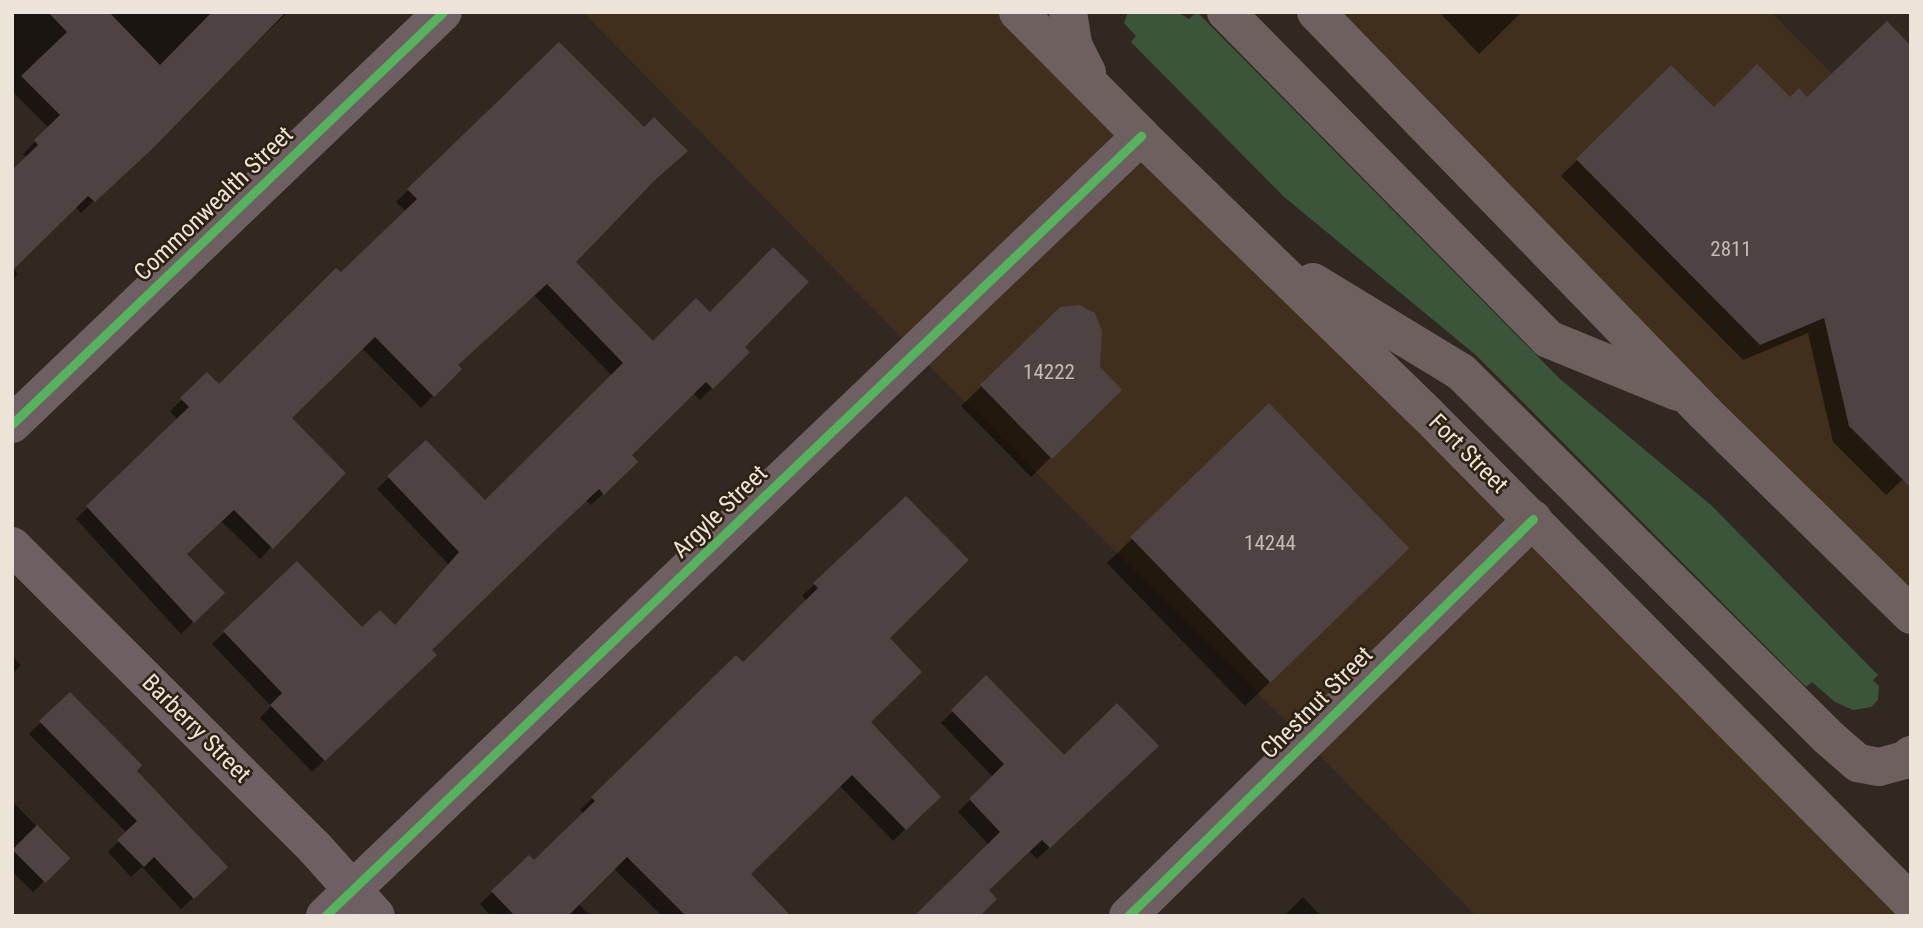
<!DOCTYPE html>
<html>
<head>
<meta charset="utf-8">
<style>
	body { margin:0 }
	#map { position:relative; width:1923px; height:928px; overflow:hidden; background:#312921; font-family:"Roboto Condensed",sans-serif }
	div>[style] { position:absolute }
	.built>* { inset:0; background:#402f1c }
	.green>* { inset:0; background:#3b553a }
	.shadow>* { inset:0; background:#0007 }
	.building>* { inset:0; background:#4e4342; transform-origin:0 0 }
	.minor>* { height:38px; margin:-19px; padding:0 19px; transform-origin:19px; border-radius:19px; background:#6e6062 }
	.primary>* { height:38px; margin:-19px; padding:0 19px; transform-origin:19px; border-radius:19px; background:#6f6060 }
	.cycleway>* { height:9px; margin:-4.5px; padding:0 4.5px; transform-origin:4.5px; border-radius:4.5px; background:#56b35d }
	span { translate:-50% -50%; white-space:nowrap; text-align:center; line-height:1.15; -webkit-text-stroke:5px #2d2111; paint-order:stroke }
	.number-label { font-size:21px; color:#c4bbb3 }
	.number-label span { -webkit-text-stroke-width:0 }
	.street-label { font-size:24px; color:#ece3d9 }
	.frame { position:absolute; inset:0; border:14px solid #ece3d9; pointer-events:none }
</style>
</head>
<body>
<div id="map">
	<div class="built">
		<div style="clip-path:polygon(583px 12px,1018px 12px,1911px 916px,1476px 916px,1306px 741px,944px 381px)"></div>
		<div style="clip-path:polygon(1316px 12px,1771px 12px,1911px 154px,1911px 615px)"></div>
	</div>
	<div class="green">
		<div style="clip-path:polygon(1128px 12px,1177px 12px,1189px 19px,1197px 12px,1560px 379px,1712px 506px,1878px 675px,1873px 680px,1879px 686px,1878px 700px,1871px 707px,1853px 710px,1835px 702px,1812px 682px,1806px 687px,1477px 356px,1283px 196px,1131px 42px,1136px 36px,1124px 23px)"></div>
	</div>
	<div class="shadow">
		<div style="clip-path:polygon(12px 12px,288px 12px,81px 213px,75px 206px,13px 268px,18px 274px,12px 280px,12px 172px,27px 158px,23px 154px,49px 128px,12px 91px)"></div>
		<div style="clip-path:polygon(1439px 12px,1522px 12px,1479px 54px)"></div>
		<div style="clip-path:polygon(559px 44px,644px 188px,573px 262px,653px 343px,742px 347px,736px 364px,700px 400px,693px 393px,629px 456px,624px 474px,591px 505px,586px 500px,430px 650px,423px 667px,312px 772px,260px 718px,271px 706px,212px 644px,297px 564px,362px 630px,394px 627px,449px 565px,377px 489px,426px 442px,485px 503px,612px 376px,534px 295px,456px 365px,460px 369px,421px 408px,362px 348px,290px 418px,343px 473px,260px 559px,221px 521px,185px 554px,222px 593px,181px 634px,76px 519px,178px 420px,170px 411px,207px 375px,219px 387px,406px 212px,396px 202px)"></div>
		<div style="clip-path:polygon(1671px 67px,1714px 109px,1911px 472px,1886px 495px,1833px 442px,1808px 333px,1743px 360px,1561px 176px)"></div>
		<div style="clip-path:polygon(1061px 308px,1098px 368px,1119px 390px,1031px 477px,961px 406px)"></div>
		<div style="clip-path:polygon(1269px 406px,1382px 573px,1245px 706px,1107px 563px)"></div>
		<div style="clip-path:polygon(906px 499px,887px 638px,868px 722px,938px 797px,893px 841px,839px 785px,749px 874px,789px 916px,662px 916px,613px 868px,578px 903px,589px 914px,587px 916px,491px 916px,480px 904px,529px 857px,534px 862px,584px 814px,580px 810px,736px 658px,743px 665px,807px 601px,802px 596px)"></div>
		<div style="clip-path:polygon(12px 656px,21px 665px,12px 674px)"></div>
		<div style="clip-path:polygon(986px 678px,1064px 757px,1145px 758px,1037px 859px,1029px 851px,989px 845px,958px 812px,993px 777px,941px 723px)"></div>
		<div style="clip-path:polygon(70px 694px,215px 878px,181px 909px,142px 867px,131px 877px,108px 852px,127px 833px,29px 734px)"></div>
		<div style="clip-path:polygon(12px 801px,67px 858px,33px 892px,12px 872px)"></div>
		<div style="clip-path:polygon(1303px 897px,1321px 916px,1284px 916px)"></div>
	</div>
	<div class="building">
		<div style="clip-path:polygon(48px 12px,109px 12px,160px 65px,212px 12px,286px 12px,152px 149px,95px 202px,88px 196px,12px 271px,12px 170px,38px 145px,34px 140px,60px 115px,21px 76px,67px 32px)"></div>
		<div style="clip-path:polygon(1887px 21px,1911px 46px,1911px 488px,1849px 426px,1824px 318px,1760px 345px,1576px 159px,1671px 65px,1714px 107px,1757px 64px,1790px 97px,1799px 88px,1807px 97px)"></div>
		<div style="clip-path:polygon(559px 42px,644px 127px,654px 117px,688px 151px,656px 179px,576px 262px,653px 341px,696px 298px,710px 312px,773px 247px,809px 282px,745px 347px,750px 352px,713px 389px,706px 382px,632px 455px,638px 462px,604px 495px,599px 489px,543px 542px,432px 650px,437px 655px,325px 761px,270px 705px,282px 693px,223px 631px,297px 561px,362px 627px,380px 610px,395px 625px,459px 552px,387px 476px,426px 440px,485px 500px,623px 363px,547px 284px,458px 365px,462px 369px,434px 397px,375px 337px,292px 418px,346px 473px,273px 549px,234px 510px,187px 554px,225px 593px,194px 623px,86px 506px,189px 407px,180px 398px,207px 372px,219px 384px,336px 268px,341px 272px,417px 199px,407px 189px)"></div>
		<div style="clip-path:polygon(1080px 305px,1095px 313px,1102px 331px,1100px 367px,1122px 390px,1052px 459px,980px 385px,1060px 307px)"></div>
		<div style="left:1269px;top:403px;width:202px;height:193px;rotate:46deg"></div>
		<div style="clip-path:polygon(906px 496px,969px 560px,890px 638px,922px 672px,871px 722px,941px 797px,906px 830px,852px 775px,751px 874px,791px 916px,686px 916px,627px 857px,568px 916px,515px 916px,491px 891px,529px 855px,534px 860px,595px 801px,591px 797px,736px 655px,743px 662px,818px 588px,813px 583px)"></div>
		<div style="clip-path:polygon(986px 675px,1064px 755px,1117px 703px,1159px 746px,1050px 848px,1042px 840px,989px 890px,997px 899px,980px 916px,914px 916px,1000px 832px,969px 799px,1004px 764px,951px 710px)"></div>
		<div style="clip-path:polygon(70px 692px,142px 765px,137px 771px,228px 867px,194px 899px,154px 857px,144px 867px,117px 840px,137px 821px,39px 721px)"></div>
		<div style="left:37px;top:825px;width:47px;height:35px;rotate:45deg"></div>
	</div>
	<div class="minor">
		<div style="left:12px;top:424px;width:596px;rotate:-43.71deg"></div>
		<div style="left:12px;top:546px;width:428px;rotate:44.9deg"></div>
		<div style="left:315px;top:848px;width:91px;rotate:48.1deg"></div>
		<div style="left:325px;top:916px;width:1129px;rotate:-43.71deg"></div>
		<div style="left:1128px;top:916px;width:567px;rotate:-44.43deg"></div>
	</div>
	<div class="primary">
		<div style="left:1018px;top:12px;width:175px;rotate:45.2deg"></div>
		<div style="left:1141px;top:136px;width:399px;rotate:44.2deg"></div>
		<div style="left:1427px;top:414px;width:688px;rotate:45.29deg"></div>
		<div style="left:1068px;top:12px;width:33px;rotate:81deg"></div>
		<div style="left:1073px;top:45px;width:31px;rotate:63deg"></div>
		<div style="left:1226px;top:12px;width:459px;rotate:45.4deg"></div>
		<div style="left:1548px;top:339px;width:140px;rotate:22.2deg"></div>
		<div style="left:1316px;top:12px;width:559px;rotate:45.87deg"></div>
		<div style="left:1705px;top:413px;width:289px;rotate:44.4deg"></div>
		<div style="left:1313px;top:282px;width:173px;rotate:31.3deg"></div>
		<div style="left:1461px;top:372px;width:518px;rotate:44.84deg"></div>
		<div style="left:1828px;top:737px;width:40px;rotate:41deg"></div>
		<div style="left:1858px;top:763px;width:21px;rotate:11deg"></div>
		<div style="left:1879px;top:767px;width:27px;rotate:-15deg"></div>
		<div style="left:1905px;top:760px;width:8px;rotate:-40deg"></div>
	</div>
	<div class="cycleway">
		<div style="left:12px;top:424px;width:596px;rotate:-43.71deg"></div>
		<div style="left:325px;top:916px;width:1129px;rotate:-43.71deg"></div>
		<div style="left:1128px;top:916px;width:567px;rotate:-44.43deg"></div>
	</div>
	<div class="number-label">
		<span style="left:1731px;top:249px">2811</span>
		<span style="left:1049px;top:372px">14222</span>
		<span style="left:1270px;top:543px">14244</span>
	</div>
	<div class="street-label">
		<span style="left:214px;top:204px;rotate:-44deg">Commonwealth Street</span>
		<span style="left:1468px;top:454px;rotate:45deg">Fort Street</span>
		<span style="left:720px;top:512px;rotate:-44deg">Argyle Street</span>
		<span style="left:1317px;top:703px;rotate:-45deg">Chestnut Street</span>
		<span style="left:196px;top:729px;rotate:45deg">Barberry Street</span>
	</div>
	<div class="frame"></div>
</div>
</body>
</html>
